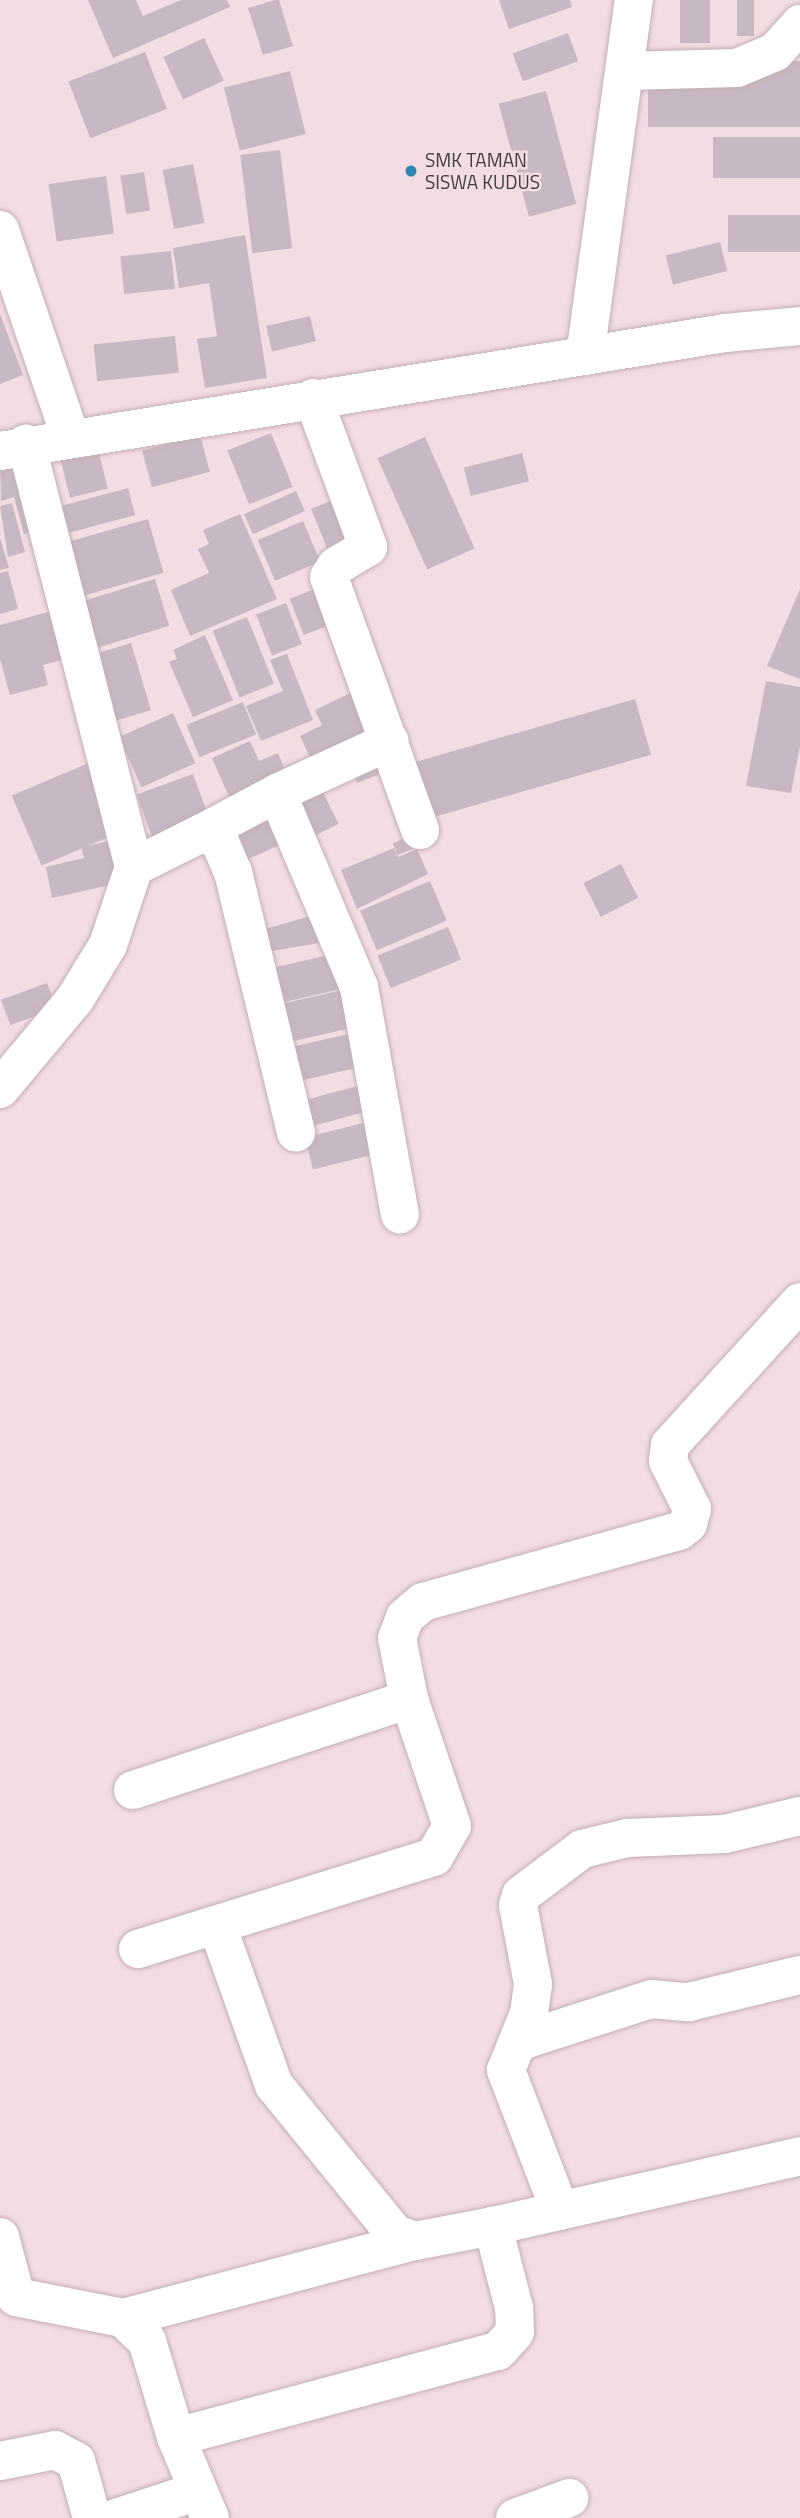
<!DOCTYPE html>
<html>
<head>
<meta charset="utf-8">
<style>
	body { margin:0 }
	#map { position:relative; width:800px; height:2518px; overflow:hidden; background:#f2dde2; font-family:"Titillium Web",sans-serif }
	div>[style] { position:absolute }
	.building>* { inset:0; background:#c8b8c3; transform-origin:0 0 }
	.roads { filter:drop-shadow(0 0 2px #c3afb4) drop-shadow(0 0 2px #c3afb4) }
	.minor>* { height:38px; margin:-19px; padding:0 19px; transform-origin:19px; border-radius:19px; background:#fff }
	.dots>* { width:19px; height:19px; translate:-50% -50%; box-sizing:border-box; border:4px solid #f2dde2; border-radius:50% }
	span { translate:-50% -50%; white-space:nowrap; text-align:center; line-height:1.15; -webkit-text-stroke:5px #f2dde2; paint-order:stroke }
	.poi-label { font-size:19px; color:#433b3d }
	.left { translate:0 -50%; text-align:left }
</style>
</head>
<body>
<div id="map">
	<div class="building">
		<div style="clip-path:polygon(88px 0,136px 0,143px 16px,181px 0,227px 0,230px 7px,113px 58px)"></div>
		<div style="clip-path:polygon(275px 0,279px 0,293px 46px,263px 55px,248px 8px)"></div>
		<div style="clip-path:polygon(499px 0,570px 0,572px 7px,509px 29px)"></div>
		<div style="left:680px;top:0;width:30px;height:43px"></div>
		<div style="left:737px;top:0;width:17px;height:36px"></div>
		<div style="left:568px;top:33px;width:30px;height:59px;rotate:70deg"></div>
		<div style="left:204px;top:38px;width:47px;height:45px;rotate:65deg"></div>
		<div style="left:145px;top:52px;width:61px;height:82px;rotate:69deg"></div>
		<div style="left:800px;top:61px;width:66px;height:152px;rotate:90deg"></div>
		<div style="left:290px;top:71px;width:65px;height:68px;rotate:76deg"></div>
		<div style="left:546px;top:91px;width:117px;height:49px;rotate:75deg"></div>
		<div style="left:800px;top:137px;width:41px;height:87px;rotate:90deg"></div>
		<div style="left:280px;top:150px;width:99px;height:40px;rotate:83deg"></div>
		<div style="left:193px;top:164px;width:60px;height:31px;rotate:79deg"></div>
		<div style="left:144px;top:172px;width:39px;height:24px;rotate:81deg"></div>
		<div style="left:106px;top:176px;width:58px;height:58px;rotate:82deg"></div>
		<div style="left:800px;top:215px;width:37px;height:72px;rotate:90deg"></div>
		<div style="clip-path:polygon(245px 235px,267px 378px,205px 388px,197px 339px,217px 336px,209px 283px,179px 288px,173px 248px)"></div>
		<div style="left:720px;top:242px;width:30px;height:56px;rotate:76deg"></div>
		<div style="left:171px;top:251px;width:38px;height:51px;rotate:84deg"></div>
		<div style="clip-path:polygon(0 314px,23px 375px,0 384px)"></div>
		<div style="left:310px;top:316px;width:26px;height:45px;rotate:77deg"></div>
		<div style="left:175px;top:336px;width:37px;height:82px;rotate:84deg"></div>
		<div style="left:271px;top:433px;width:58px;height:47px;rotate:68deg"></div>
		<div style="left:200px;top:435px;width:38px;height:60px;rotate:75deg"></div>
		<div style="left:95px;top:437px;width:53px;height:39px;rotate:76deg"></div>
		<div style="left:425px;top:437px;width:122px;height:52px;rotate:66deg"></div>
		<div style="left:522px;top:453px;width:29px;height:60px;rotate:76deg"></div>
		<div style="clip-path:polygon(29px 457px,47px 528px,24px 534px,14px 497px,1px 501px,0 464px)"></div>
		<div style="left:128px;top:488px;width:28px;height:79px;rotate:75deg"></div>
		<div style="left:296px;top:491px;width:22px;height:57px;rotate:66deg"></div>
		<div style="left:338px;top:498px;width:50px;height:29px;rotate:68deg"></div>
		<div style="clip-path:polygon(12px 503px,25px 552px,8px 557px,0 506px)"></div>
		<div style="clip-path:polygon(240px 514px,277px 599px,190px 636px,171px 590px,209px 573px,198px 549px,209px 544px,203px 530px)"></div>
		<div style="left:148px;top:519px;width:56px;height:96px;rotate:74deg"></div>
		<div style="left:303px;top:521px;width:44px;height:49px;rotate:67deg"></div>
		<div style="clip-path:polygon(0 538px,9px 568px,0 570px)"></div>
		<div style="clip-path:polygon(8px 571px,18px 609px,0 614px,0 573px)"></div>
		<div style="left:155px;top:579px;width:49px;height:82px;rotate:73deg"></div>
		<div style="left:328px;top:584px;width:39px;height:41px;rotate:69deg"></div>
		<div style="clip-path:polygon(800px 589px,800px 679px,767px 666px)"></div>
		<div style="left:286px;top:603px;width:44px;height:32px;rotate:69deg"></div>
		<div style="clip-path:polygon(63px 608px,76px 656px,43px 665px,48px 685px,10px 695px,0 659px,0 625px)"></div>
		<div style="left:247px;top:617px;width:72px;height:37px;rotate:68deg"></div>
		<div style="clip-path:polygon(205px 635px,233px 700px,193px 717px,169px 662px,177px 659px,173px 650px)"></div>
		<div style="clip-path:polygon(131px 643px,151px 710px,105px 724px,95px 654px)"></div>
		<div style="clip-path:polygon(287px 654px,313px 720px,261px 741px,246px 706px,283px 691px,270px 660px)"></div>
		<div style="clip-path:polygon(766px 681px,800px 687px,800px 746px,791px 793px,746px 786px)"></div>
		<div style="clip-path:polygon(361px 688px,385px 739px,315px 768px,300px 736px,322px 725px,315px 710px)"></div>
		<div style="left:635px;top:699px;width:58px;height:234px;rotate:74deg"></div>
		<div style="left:243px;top:702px;width:35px;height:61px;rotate:68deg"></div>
		<div style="left:173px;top:713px;width:55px;height:59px;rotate:66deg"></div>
		<div style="clip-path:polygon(250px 741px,259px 761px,278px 753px,290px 782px,233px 806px,212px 758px)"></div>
		<div style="left:91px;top:762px;width:76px;height:86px;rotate:67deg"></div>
		<div style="clip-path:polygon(350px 763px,390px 770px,357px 783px)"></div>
		<div style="left:193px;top:774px;width:48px;height:60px;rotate:70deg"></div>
		<div style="left:317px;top:780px;width:49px;height:38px;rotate:64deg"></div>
		<div style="left:275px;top:812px;width:32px;height:46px;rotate:66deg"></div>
		<div style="left:412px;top:835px;width:13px;height:21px;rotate:67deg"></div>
		<div style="clip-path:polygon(119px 839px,128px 881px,52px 898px,46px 867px,84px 858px,81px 847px)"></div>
		<div style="clip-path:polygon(394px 848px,398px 857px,417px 849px,428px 874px,357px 909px,341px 870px)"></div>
		<div style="left:621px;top:864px;width:38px;height:42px;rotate:63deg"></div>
		<div style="left:430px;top:881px;width:43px;height:76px;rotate:67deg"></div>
		<div style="clip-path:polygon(321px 913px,330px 941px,267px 952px,262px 930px)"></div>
		<div style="left:448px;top:927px;width:35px;height:76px;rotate:68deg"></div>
		<div style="left:333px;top:954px;width:36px;height:63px;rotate:77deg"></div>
		<div style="left:47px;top:983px;width:27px;height:49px;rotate:70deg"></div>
		<div style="left:342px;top:990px;width:39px;height:65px;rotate:77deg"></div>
		<div style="left:352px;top:1033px;width:35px;height:63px;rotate:77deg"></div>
		<div style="left:365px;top:1084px;width:27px;height:65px;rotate:75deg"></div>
		<div style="left:371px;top:1121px;width:33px;height:68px;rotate:76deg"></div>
	</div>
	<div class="roads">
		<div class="minor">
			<div style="left:625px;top:71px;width:112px;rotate:-1.5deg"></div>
			<div style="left:737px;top:68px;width:41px;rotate:-22.8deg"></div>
			<div style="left:775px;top:52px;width:38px;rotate:-48deg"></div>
			<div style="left:0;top:230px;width:218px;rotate:71.2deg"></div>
			<div style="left:585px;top:356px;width:359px;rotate:-82.2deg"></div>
			<div style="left:313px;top:398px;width:159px;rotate:69.7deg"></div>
			<div style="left:368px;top:547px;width:37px;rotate:149deg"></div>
			<div style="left:336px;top:566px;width:13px;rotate:122deg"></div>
			<div style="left:329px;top:577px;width:269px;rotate:70.2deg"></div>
			<div style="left:0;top:451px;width:735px;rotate:-9.24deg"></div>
			<div style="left:725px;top:333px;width:75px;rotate:-5.3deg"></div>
			<div style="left:277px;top:793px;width:124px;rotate:-24.7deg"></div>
			<div style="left:204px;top:832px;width:83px;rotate:-28.1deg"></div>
			<div style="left:277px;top:793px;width:211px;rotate:67.1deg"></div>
			<div style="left:359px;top:987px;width:231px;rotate:79.8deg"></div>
			<div style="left:134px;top:867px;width:78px;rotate:-26.6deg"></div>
			<div style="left:204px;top:832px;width:19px;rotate:32deg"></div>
			<div style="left:220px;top:842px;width:33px;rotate:67deg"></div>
			<div style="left:233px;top:872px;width:268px;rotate:76.4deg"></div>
			<div style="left:0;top:1089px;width:117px;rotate:-50.2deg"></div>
			<div style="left:75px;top:999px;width:63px;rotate:-58.6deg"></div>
			<div style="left:108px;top:945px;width:82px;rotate:-71.6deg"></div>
			<div style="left:134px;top:867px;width:437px;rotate:-104.3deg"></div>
			<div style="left:133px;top:1790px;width:291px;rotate:-18.2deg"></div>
			<div style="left:218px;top:1928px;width:167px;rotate:70.4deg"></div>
			<div style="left:274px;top:2085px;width:192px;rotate:50.9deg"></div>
			<div style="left:395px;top:2234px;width:21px;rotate:19deg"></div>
			<div style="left:415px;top:2241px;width:79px;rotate:-10.9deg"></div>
			<div style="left:493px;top:2226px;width:315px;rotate:-12.8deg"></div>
			<div style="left:138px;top:1949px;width:310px;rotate:-17.3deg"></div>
			<div style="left:434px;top:1857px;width:36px;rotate:-60deg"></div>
			<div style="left:452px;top:1826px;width:134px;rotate:-108.7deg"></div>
			<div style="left:409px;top:1699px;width:62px;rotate:-101.1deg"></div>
			<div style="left:397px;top:1638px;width:22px;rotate:-69deg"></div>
			<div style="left:405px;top:1617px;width:23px;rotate:-40deg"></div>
			<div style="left:423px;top:1602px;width:266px;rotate:-15.5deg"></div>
			<div style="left:679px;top:1531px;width:11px;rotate:-38deg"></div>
			<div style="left:688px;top:1524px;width:16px;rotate:-75deg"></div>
			<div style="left:692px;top:1509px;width:54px;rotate:-116.6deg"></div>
			<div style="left:668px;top:1461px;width:16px;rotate:-83deg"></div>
			<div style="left:670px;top:1445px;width:193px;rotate:-47.7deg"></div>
			<div style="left:518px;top:2042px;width:140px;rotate:-17.9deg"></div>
			<div style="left:651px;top:1999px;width:38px;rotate:5deg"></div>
			<div style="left:689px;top:2002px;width:114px;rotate:-13.7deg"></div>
			<div style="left:560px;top:2211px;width:151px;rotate:-111deg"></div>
			<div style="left:506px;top:2070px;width:61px;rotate:-68deg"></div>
			<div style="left:529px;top:2013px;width:29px;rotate:-82deg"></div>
			<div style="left:533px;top:1984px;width:80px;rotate:-100.8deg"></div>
			<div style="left:518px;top:1905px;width:10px;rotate:-73deg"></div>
			<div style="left:521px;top:1895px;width:76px;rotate:-37deg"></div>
			<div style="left:582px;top:1849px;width:46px;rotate:-13.7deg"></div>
			<div style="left:627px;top:1838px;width:98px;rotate:-2.3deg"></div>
			<div style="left:725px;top:1834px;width:77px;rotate:-13.5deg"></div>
			<div style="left:0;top:2237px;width:62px;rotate:75.1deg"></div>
			<div style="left:16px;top:2297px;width:109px;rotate:11.1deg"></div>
			<div style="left:123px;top:2318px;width:33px;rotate:44deg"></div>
			<div style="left:147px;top:2341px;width:100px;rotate:73.2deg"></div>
			<div style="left:123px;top:2318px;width:302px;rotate:-14.8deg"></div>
			<div style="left:0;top:2461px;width:56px;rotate:-11.3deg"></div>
			<div style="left:55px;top:2450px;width:24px;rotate:28deg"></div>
			<div style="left:76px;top:2461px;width:59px;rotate:74.3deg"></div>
			<div style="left:116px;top:2518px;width:86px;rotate:-18.2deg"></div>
			<div style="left:210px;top:2518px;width:88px;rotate:-112.8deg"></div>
			<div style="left:176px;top:2437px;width:333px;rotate:-15deg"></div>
			<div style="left:498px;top:2351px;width:25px;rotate:-48deg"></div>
			<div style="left:515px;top:2332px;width:24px;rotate:-92deg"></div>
			<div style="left:514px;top:2308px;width:85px;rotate:-104.4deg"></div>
			<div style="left:515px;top:2518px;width:58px;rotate:-20.3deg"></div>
		</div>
	</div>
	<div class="dots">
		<div style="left:411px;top:171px;background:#3186b5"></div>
	</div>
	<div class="poi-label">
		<span class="left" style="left:425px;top:171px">SMK TAMAN<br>SISWA KUDUS</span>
	</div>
</div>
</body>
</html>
